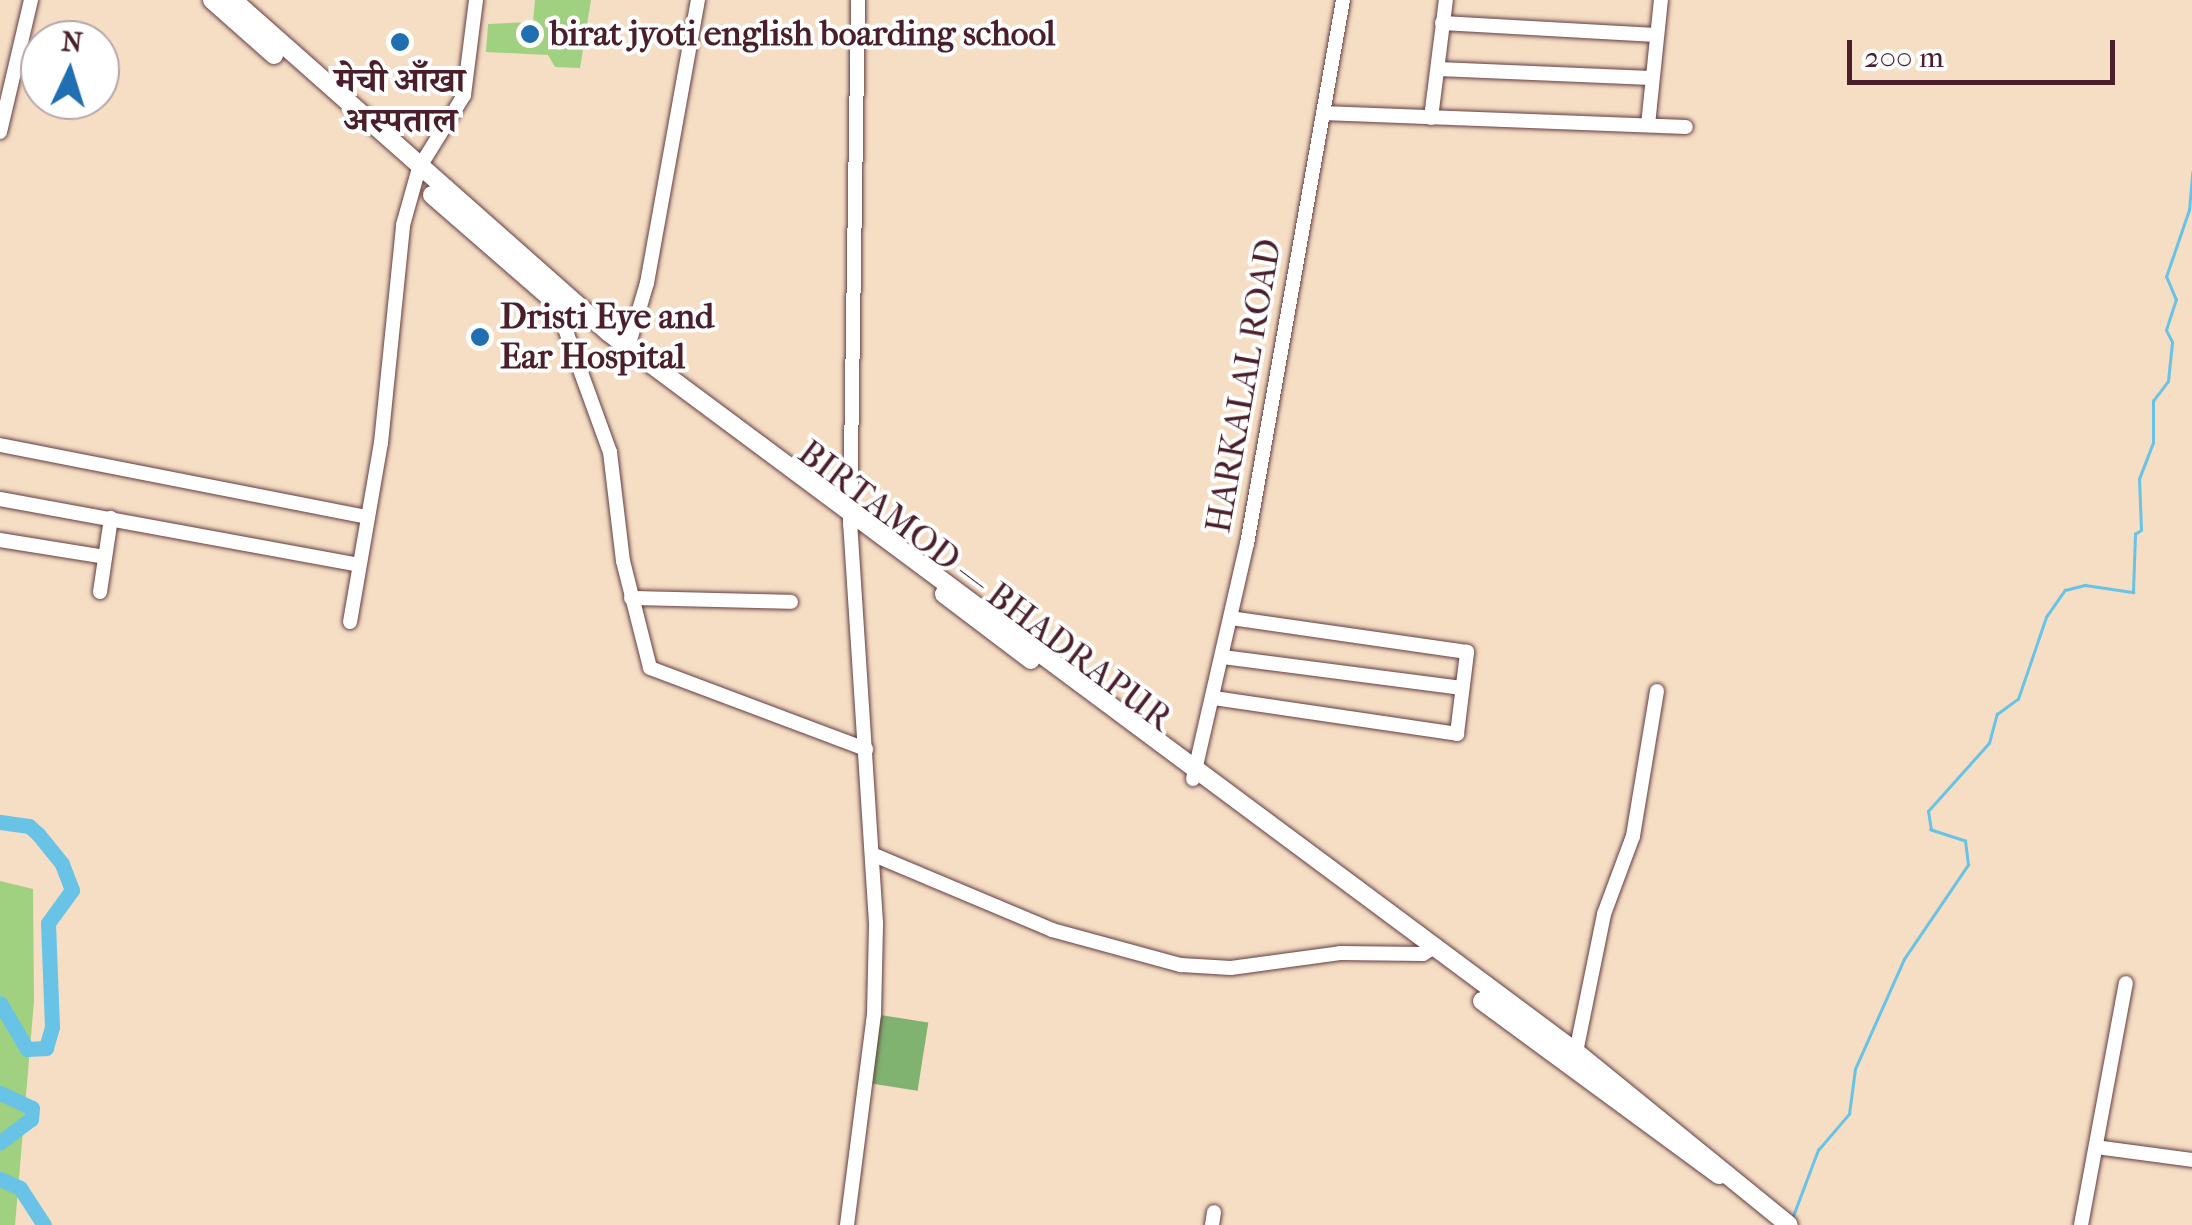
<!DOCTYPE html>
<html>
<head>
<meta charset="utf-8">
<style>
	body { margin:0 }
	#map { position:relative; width:2192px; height:1225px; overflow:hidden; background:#f5dec4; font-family:"IM FELL French Canon","Noto Serif Devanagari",serif }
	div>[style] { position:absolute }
	.green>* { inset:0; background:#9fd181 }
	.forest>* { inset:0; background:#7fb36f; transform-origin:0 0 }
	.stream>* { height:2.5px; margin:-1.25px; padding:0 1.25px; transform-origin:1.25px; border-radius:1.25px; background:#68c3e6 }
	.river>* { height:15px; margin:-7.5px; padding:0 7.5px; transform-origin:7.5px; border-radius:7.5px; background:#68c3e6 }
	.roads { filter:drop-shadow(0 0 2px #643c42) drop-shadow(0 0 2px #643c42) }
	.minor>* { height:14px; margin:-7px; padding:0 7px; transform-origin:7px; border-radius:7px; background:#fff }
	.major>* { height:18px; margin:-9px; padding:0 9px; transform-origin:9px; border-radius:9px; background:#fff }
	.dots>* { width:28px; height:28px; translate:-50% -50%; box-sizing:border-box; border:5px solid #fff; border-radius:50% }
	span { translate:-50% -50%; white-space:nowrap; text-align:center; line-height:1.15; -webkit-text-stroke:8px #fff; paint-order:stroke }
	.poi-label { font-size:35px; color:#4a1f2b; font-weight:700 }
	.left { translate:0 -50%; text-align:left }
	.street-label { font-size:35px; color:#4a1f2b }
	.north { position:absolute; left:20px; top:20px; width:100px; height:100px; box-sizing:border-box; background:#fff; border:2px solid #b7a5aa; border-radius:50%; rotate:4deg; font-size:28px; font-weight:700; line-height:40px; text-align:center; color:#4a1f2b }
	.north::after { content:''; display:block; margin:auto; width:35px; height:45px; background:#1f6fb2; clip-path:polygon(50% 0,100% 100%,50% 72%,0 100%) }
	.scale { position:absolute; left:1847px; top:40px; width:268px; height:45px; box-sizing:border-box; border:5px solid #4a1f2b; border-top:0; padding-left:12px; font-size:30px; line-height:35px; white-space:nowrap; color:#4a1f2b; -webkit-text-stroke:8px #fff; paint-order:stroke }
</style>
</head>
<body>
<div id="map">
	<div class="green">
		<div style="clip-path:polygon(535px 0,591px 0,580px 68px,555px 67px,548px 55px,486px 52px,488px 24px,533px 22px)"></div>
		<div style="clip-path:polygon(0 881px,33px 889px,34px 1001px,15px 1225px,0 1225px)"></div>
	</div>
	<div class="forest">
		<div style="left:874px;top:1014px;width:55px;height:69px;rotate:9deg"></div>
	</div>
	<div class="stream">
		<div style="left:1793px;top:1216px;width:71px;rotate:-69.3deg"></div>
		<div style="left:1818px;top:1150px;width:48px;rotate:-49.3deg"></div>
		<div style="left:1849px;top:1114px;width:45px;rotate:-82.4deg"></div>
		<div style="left:1855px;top:1069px;width:120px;rotate:-66deg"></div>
		<div style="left:1904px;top:959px;width:114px;rotate:-55.8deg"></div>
		<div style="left:1968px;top:865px;width:24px;rotate:-97deg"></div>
		<div style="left:1965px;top:841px;width:36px;rotate:-162deg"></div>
		<div style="left:1931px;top:830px;width:19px;rotate:-99deg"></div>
		<div style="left:1928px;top:811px;width:91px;rotate:-48.1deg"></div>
		<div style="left:1989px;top:743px;width:30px;rotate:-75deg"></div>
		<div style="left:1997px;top:714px;width:26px;rotate:-36deg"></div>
		<div style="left:2018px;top:699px;width:87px;rotate:-71.1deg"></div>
		<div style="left:2046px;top:617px;width:33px;rotate:-55deg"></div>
		<div style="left:2065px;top:590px;width:21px;rotate:-14deg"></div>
		<div style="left:2085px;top:585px;width:49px;rotate:8.3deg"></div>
		<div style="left:2133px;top:592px;width:58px;rotate:-88deg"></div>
		<div style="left:2135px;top:534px;width:7px;rotate:-34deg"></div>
		<div style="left:2141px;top:530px;width:51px;rotate:-92.2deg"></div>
		<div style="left:2139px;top:479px;width:39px;rotate:-69deg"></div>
		<div style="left:2153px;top:443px;width:42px;rotate:-90deg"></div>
		<div style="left:2153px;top:401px;width:25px;rotate:-53deg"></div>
		<div style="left:2168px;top:381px;width:39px;rotate:-84deg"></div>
		<div style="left:2172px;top:342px;width:13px;rotate:-117deg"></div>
		<div style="left:2166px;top:330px;width:32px;rotate:-72deg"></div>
		<div style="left:2176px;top:300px;width:25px;rotate:-113deg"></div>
		<div style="left:2166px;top:277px;width:71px;rotate:-71.1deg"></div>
		<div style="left:2189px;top:210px;width:38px;rotate:-85deg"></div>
	</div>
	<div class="river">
		<div style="left:0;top:822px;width:29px;rotate:8deg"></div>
		<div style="left:29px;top:826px;width:12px;rotate:42deg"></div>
		<div style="left:38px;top:834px;width:38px;rotate:51deg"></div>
		<div style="left:62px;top:864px;width:28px;rotate:69deg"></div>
		<div style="left:72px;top:890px;width:41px;rotate:126deg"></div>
		<div style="left:48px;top:923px;width:104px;rotate:87.8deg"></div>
		<div style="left:52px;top:1027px;width:22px;rotate:106deg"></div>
		<div style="left:46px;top:1048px;width:19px;rotate:177deg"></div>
		<div style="left:27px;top:1049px;width:53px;rotate:-120.4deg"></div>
		<div style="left:0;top:1093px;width:35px;rotate:25deg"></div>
		<div style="left:32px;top:1108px;width:11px;rotate:95deg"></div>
		<div style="left:31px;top:1119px;width:39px;rotate:143deg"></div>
		<div style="left:0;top:1179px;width:22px;rotate:24deg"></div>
		<div style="left:20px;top:1188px;width:44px;rotate:57deg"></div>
	</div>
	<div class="roads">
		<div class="minor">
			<div style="left:1442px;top:23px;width:214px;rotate:3.2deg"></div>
			<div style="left:1438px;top:69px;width:213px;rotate:2.4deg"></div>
			<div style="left:1323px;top:113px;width:363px;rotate:2.2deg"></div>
			<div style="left:1431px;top:118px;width:119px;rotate:-82.8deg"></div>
			<div style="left:1648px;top:125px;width:126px;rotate:-84.1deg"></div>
			<div style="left:0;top:132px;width:136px;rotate:-76.8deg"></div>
			<div style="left:567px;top:313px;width:11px;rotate:112deg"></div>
			<div style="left:563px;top:323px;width:137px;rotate:70deg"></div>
			<div style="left:610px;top:452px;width:110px;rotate:83.2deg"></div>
			<div style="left:623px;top:561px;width:110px;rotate:75.8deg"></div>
			<div style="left:650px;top:668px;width:231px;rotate:20.6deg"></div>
			<div style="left:628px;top:347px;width:67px;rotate:-73.5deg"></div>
			<div style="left:647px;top:283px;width:288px;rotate:-79.8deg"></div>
			<div style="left:0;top:445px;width:374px;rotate:11.1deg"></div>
			<div style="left:0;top:499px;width:365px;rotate:10.4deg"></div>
			<div style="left:0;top:540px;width:106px;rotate:9.2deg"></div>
			<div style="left:100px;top:592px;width:75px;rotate:-81.5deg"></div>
			<div style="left:631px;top:598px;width:160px;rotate:1.4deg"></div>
			<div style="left:350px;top:622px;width:182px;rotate:-80.2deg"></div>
			<div style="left:381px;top:443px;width:219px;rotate:-84.2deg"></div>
			<div style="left:403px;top:225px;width:59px;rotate:-74.3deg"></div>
			<div style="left:419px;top:168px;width:86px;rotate:-58.3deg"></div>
			<div style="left:464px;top:95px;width:96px;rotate:-82.8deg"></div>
			<div style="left:1223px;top:657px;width:241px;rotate:7.4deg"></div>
			<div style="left:1214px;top:698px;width:246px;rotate:8.4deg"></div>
			<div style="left:1457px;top:734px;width:83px;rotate:-83deg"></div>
			<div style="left:1467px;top:652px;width:238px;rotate:-171.8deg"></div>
			<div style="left:1193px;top:779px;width:241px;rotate:-77.1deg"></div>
			<div style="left:1247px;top:544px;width:552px;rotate:-79.99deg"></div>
			<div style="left:874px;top:855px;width:193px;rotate:22.8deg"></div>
			<div style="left:1052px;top:930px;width:134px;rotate:15.2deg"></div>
			<div style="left:1181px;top:965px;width:50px;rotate:3.4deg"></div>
			<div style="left:1231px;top:968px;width:110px;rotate:-7.8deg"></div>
			<div style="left:1340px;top:953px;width:83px;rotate:0.7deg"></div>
			<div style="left:1423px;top:954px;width:12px;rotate:-31deg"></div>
			<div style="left:1576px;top:1052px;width:141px;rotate:-78.5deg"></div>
			<div style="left:1604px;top:914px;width:83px;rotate:-69.6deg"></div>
			<div style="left:1633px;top:836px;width:147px;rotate:-80.6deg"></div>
			<div style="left:2096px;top:1147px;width:97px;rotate:7.7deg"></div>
			<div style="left:847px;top:1225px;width:213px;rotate:-82.7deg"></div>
			<div style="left:874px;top:1014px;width:91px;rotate:-88.7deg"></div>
			<div style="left:876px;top:923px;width:399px;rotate:-93.7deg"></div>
			<div style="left:850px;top:525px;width:525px;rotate:-89.13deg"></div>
			<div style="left:1212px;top:1225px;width:13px;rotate:-81deg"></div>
			<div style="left:2081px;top:1225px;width:246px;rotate:-79.5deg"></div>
		</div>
		<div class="major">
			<div style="left:212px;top:0;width:83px;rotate:41.6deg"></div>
			<div style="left:233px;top:0;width:501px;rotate:41.52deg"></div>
			<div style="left:608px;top:332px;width:1206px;rotate:36.64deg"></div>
			<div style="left:1576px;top:1052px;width:274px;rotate:39.1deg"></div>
			<div style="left:432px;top:195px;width:184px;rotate:41deg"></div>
			<div style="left:944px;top:594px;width:109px;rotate:37.2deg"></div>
			<div style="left:1482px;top:1001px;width:294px;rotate:36.3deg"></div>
		</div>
	</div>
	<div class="dots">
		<div style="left:530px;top:34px;background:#1f6fb2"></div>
		<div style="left:400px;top:42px;background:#1f6fb2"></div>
		<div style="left:480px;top:337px;background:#1f6fb2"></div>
	</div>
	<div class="poi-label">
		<span class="left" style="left:550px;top:34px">birat jyoti english boarding school</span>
		<span style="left:400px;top:101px">मेची आँखा<br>अस्पताल</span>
		<span class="left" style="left:500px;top:337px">Dristi Eye and<br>Ear Hospital</span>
	</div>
	<div class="street-label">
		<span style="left:1244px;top:386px;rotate:-80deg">HARKALAL ROAD</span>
		<span style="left:985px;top:586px;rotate:37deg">BIRTAMOD — BHADRAPUR</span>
	</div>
	<div class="north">N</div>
	<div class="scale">200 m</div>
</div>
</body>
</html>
